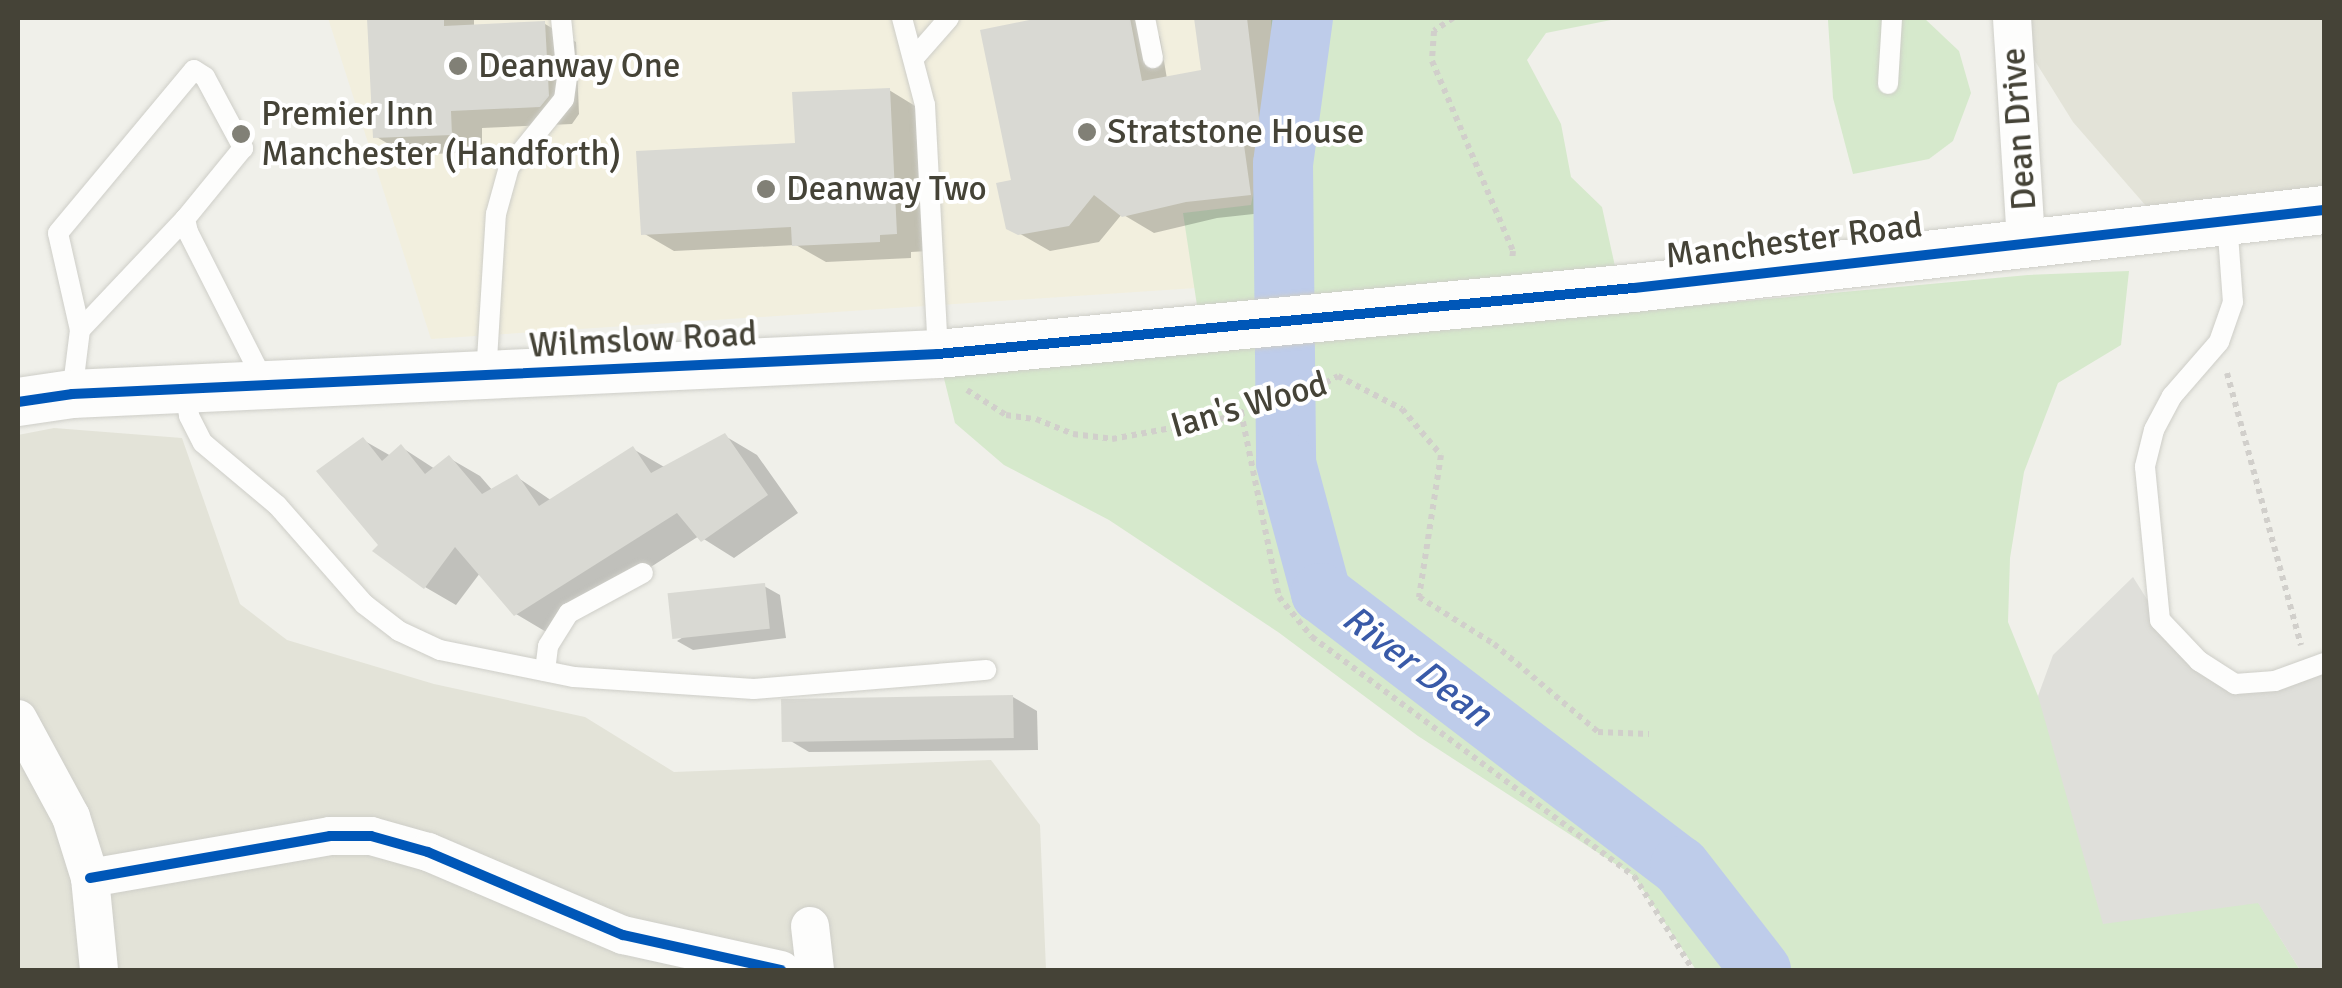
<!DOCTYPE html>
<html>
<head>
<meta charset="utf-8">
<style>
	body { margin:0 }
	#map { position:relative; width:2342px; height:988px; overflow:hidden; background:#f0f0ea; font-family:Signika,sans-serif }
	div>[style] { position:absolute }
	.residential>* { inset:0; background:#e3e3d8 }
	.commercial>* { inset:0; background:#f2efde }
	.green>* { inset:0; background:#d6e9cc }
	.parking>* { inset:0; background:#dfdfda }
	.shadow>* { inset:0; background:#0003 }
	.river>* { height:60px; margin:-30px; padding:0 30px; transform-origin:30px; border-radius:30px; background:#beccea }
	.building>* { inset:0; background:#d9d9d3; transform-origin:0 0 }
	.path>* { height:6px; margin-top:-3px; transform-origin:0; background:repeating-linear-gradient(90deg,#d1cfcb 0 5px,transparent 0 10px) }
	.roads { filter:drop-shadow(0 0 2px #cecec8) drop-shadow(0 0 2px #cecec8) }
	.service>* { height:20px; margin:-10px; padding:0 10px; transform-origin:10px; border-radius:10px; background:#fdfdfc }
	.minor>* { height:38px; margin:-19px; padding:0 19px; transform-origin:19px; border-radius:19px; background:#fdfdfc }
	.tertiary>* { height:48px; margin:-24px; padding:0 24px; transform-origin:24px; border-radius:24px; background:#fdfdfc }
	.cycleway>* { height:10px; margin:-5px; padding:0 5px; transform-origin:5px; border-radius:5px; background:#0057b8 }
	.dots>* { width:28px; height:28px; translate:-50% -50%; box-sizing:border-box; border:5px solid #fff; border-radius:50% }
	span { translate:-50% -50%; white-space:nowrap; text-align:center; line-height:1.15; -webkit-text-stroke:8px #fff; paint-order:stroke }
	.poi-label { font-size:35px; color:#454337 }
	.left { translate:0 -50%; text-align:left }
	.street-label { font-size:35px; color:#454337 }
	.water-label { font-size:38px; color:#395aa8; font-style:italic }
	.frame { position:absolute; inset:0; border:20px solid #454337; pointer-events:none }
</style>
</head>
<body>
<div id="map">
	<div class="residential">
		<div style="clip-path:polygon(2002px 18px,2324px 18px,2324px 188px,2184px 209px,2146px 206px,2073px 122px,2012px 24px)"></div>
		<div style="clip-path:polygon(54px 428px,182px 438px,240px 604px,287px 640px,434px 684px,585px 717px,674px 772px,991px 760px,1040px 825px,1046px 970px,18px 970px,18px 435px)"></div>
	</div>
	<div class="commercial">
		<div style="clip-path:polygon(328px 18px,1271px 18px,1273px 93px,1251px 206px,1183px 213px,1196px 288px,431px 339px)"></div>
	</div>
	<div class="green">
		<div style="clip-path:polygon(1271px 18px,1621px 18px,1546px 33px,1527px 60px,1561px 124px,1571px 177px,1602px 207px,1625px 312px,2028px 275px,2129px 271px,2121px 345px,2058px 383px,2024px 472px,2010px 558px,2008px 622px,2038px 696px,2258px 902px,2300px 970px,1696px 970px,1634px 876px,1418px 736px,1278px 632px,1109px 520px,1004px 465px,955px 423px,938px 354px,1201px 332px,1183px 213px,1251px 205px,1273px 93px)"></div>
		<div style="clip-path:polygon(1837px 18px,1924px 18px,1959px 51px,1971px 93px,1953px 141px,1929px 159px,1853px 174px,1833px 98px,1828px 20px)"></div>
	</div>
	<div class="parking">
		<div style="clip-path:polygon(2133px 577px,2160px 620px,2235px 684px,2324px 663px,2324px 970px,2300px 970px,2258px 903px,2103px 924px,2038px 696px,2053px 655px)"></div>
	</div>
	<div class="shadow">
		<div style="clip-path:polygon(370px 18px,474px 18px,474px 27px,545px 24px,576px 42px,579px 114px,572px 124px,482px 128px,482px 152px,407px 155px,375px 136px)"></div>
		<div style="clip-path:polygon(1052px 18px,1145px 18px,1160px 37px,1167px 79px,1203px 72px,1197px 18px,1274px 18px,1291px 159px,1273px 161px,1280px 211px,1217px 218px,1154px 233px,1122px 214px,1099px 242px,1050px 251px,1008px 227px,1014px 182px,983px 32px)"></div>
		<div style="clip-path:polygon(889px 90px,920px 109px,928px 251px,911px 252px,911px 258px,826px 262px,796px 245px,674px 251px,643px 233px)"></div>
		<div style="clip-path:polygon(725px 436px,757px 455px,798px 513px,734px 558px,699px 536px,548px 633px,516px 614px,480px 573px,456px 605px,425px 587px,381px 545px,363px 440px,391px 456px,401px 447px,435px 469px,449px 458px,480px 476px,493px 491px,517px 477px,552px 501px,633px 449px,666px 468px)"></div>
		<div style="clip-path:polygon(764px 586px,780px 595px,786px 638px,693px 650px,677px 641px)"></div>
		<div style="clip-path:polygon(1013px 697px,1037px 711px,1038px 750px,809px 752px,784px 737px)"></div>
	</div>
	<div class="river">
		<div style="left:1303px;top:18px;width:147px;rotate:97.8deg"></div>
		<div style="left:1283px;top:164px;width:299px;rotate:89.4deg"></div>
		<div style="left:1286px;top:463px;width:135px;rotate:74.9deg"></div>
		<div style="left:1321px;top:593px;width:451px;rotate:37.3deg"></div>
		<div style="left:1680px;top:866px;width:132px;rotate:52.1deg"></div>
	</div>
	<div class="building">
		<div style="clip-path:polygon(367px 18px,444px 18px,444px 26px,545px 21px,549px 96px,540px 107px,451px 111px,452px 135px,373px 138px)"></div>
		<div style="clip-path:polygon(1039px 18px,1130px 18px,1142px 81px,1201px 70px,1194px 18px,1247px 18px,1262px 143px,1244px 145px,1251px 195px,1186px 202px,1122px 217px,1094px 195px,1069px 226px,1018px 235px,1006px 229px,996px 183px,1011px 180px,980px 30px)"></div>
		<div style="clip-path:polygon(890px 88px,897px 234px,880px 235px,880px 242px,792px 246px,791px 227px,641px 235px,636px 151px,795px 143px,792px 92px)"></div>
		<div style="clip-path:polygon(725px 433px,768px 495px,701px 542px,677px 513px,514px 616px,455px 547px,424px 589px,372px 551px,378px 545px,316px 471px,363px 437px,382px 461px,401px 444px,425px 474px,449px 455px,482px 494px,517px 474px,539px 506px,633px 446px,651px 473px)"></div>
		<div style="left:765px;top:583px;width:46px;height:98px;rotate:84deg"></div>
		<div style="left:1013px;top:695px;width:43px;height:232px;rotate:89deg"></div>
	</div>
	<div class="path">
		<div style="left:1453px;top:18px;width:23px;rotate:146deg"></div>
		<div style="left:1434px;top:31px;width:30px;rotate:94deg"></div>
		<div style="left:1432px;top:61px;width:207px;rotate:66.9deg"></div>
		<div style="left:1513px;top:251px;width:9px;rotate:96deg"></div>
		<div style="left:2227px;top:373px;width:282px;rotate:74.8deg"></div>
		<div style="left:967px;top:390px;width:46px;rotate:32.7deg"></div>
		<div style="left:1006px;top:415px;width:30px;rotate:8deg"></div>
		<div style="left:1036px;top:419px;width:40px;rotate:22deg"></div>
		<div style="left:1073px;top:434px;width:39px;rotate:7deg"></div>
		<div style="left:1112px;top:439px;width:110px;rotate:-10.5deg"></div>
		<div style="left:1220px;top:419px;width:92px;rotate:-17.1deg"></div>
		<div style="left:1308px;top:392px;width:34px;rotate:-28deg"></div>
		<div style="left:1338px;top:376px;width:72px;rotate:27.3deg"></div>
		<div style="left:1402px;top:409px;width:60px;rotate:49.7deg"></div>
		<div style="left:1441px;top:455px;width:144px;rotate:98.8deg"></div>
		<div style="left:1419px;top:597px;width:89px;rotate:32.1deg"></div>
		<div style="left:1494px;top:644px;width:136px;rotate:40.2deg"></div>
		<div style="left:1598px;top:732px;width:51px;rotate:2.2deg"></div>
		<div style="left:1241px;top:412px;width:189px;rotate:78.4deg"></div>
		<div style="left:1279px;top:597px;width:52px;rotate:50.5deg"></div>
		<div style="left:1312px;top:637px;width:401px;rotate:36.6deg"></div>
		<div style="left:1634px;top:876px;width:111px;rotate:57.9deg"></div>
	</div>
	<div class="roads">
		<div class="service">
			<div style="left:902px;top:18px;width:90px;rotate:75.2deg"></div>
			<div style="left:925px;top:105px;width:249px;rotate:87deg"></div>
			<div style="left:1145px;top:18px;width:41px;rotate:78.7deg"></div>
			<div style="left:914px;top:58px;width:53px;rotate:-48.8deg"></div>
			<div style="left:1888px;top:84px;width:66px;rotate:-86.5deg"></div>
			<div style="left:2227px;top:221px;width:81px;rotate:85.8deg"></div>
			<div style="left:2233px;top:302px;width:42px;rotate:109.3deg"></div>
			<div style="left:2219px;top:342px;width:72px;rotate:131deg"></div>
			<div style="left:2172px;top:396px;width:38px;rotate:118deg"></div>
			<div style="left:2154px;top:430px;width:38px;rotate:104deg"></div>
			<div style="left:2145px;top:467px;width:154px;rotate:84.4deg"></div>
			<div style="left:2160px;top:620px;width:57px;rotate:46.4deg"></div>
			<div style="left:2199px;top:661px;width:43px;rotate:32.6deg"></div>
			<div style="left:2235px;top:684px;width:40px;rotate:-4.3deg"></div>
			<div style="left:2275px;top:681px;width:52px;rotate:-20.2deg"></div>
			<div style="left:80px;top:330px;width:153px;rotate:-46.6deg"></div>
			<div style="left:486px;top:376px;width:162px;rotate:-86.5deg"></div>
			<div style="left:496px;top:214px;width:49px;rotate:-74.5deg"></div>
			<div style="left:509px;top:167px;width:87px;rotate:-51deg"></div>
			<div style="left:564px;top:99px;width:22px;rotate:-82deg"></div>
			<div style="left:567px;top:77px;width:59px;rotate:-95.8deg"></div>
			<div style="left:185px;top:390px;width:26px;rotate:81deg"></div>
			<div style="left:189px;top:416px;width:30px;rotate:63deg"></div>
			<div style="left:203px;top:443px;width:97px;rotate:40deg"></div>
			<div style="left:277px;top:505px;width:132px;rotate:48.7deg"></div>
			<div style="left:364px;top:604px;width:44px;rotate:37.6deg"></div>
			<div style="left:399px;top:631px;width:45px;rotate:24.9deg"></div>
			<div style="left:440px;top:650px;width:137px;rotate:11.4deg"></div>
			<div style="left:574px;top:677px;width:180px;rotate:3.8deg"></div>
			<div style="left:754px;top:689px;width:233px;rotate:-4.7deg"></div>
			<div style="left:72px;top:394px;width:64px;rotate:-82.9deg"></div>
			<div style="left:80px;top:330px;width:99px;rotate:-102.8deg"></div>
			<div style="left:58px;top:233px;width:212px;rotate:-50.2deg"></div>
			<div style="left:194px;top:70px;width:13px;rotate:32deg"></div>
			<div style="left:205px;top:77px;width:81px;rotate:61.8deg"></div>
			<div style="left:243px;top:148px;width:92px;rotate:129.2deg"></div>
			<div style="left:185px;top:219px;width:13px;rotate:77deg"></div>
			<div style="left:188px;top:232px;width:173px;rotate:63.1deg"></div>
			<div style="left:545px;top:671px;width:25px;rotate:-83deg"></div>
			<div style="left:548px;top:646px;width:39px;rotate:-58deg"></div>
			<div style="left:569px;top:613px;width:84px;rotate:-28.4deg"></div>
		</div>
		<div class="minor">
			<div style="left:2012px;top:18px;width:222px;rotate:86.4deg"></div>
			<div style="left:18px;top:719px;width:111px;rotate:61.6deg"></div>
			<div style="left:71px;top:817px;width:64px;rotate:72.7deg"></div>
			<div style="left:90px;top:878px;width:92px;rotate:84.4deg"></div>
			<div style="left:90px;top:878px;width:244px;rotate:-9.9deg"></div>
			<div style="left:330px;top:836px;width:41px"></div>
			<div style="left:371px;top:836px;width:59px;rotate:15.7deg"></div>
			<div style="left:428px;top:852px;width:212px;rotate:23.1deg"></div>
			<div style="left:623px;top:935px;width:162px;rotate:12.5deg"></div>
			<div style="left:810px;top:926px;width:44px;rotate:83.5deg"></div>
		</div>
		<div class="tertiary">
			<div style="left:18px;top:402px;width:55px;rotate:-8.4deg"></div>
			<div style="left:72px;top:394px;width:867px;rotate:-2.64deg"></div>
			<div style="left:938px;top:354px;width:699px;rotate:-5.42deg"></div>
			<div style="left:1634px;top:288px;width:694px;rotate:-6.45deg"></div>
		</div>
	</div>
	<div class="cycleway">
		<div style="left:18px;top:402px;width:55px;rotate:-8.4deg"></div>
		<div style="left:72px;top:394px;width:867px;rotate:-2.64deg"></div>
		<div style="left:938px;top:354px;width:699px;rotate:-5.42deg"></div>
		<div style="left:1634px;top:288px;width:694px;rotate:-6.45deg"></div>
		<div style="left:90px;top:878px;width:244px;rotate:-9.9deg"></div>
		<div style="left:330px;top:836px;width:41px"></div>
		<div style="left:371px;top:836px;width:59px;rotate:15.7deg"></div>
		<div style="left:428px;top:852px;width:212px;rotate:23.1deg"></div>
		<div style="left:623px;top:935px;width:162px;rotate:12.5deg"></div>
	</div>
	<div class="dots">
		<div style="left:458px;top:66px;background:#818076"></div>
		<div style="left:1087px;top:132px;background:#818076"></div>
		<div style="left:241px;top:134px;background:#818076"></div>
		<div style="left:766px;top:189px;background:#818076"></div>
	</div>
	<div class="poi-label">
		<span class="left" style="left:478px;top:66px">Deanway One</span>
		<span class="left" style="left:261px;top:134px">Premier Inn<br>Manchester (Handforth)</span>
		<span class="left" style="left:1107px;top:132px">Stratstone House</span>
		<span class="left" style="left:786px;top:189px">Deanway Two</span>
	</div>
	<div class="street-label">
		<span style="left:2019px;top:129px;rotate:-94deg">Dean Drive</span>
		<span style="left:1794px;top:241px;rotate:-7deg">Manchester Road</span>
		<span style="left:643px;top:340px;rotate:-3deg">Wilmslow Road</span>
		<span style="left:1249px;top:405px;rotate:-16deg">Ian's Wood</span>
	</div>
	<div class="water-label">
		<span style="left:1417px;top:666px;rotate:37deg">River Dean</span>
	</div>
	<div class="frame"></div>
</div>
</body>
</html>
